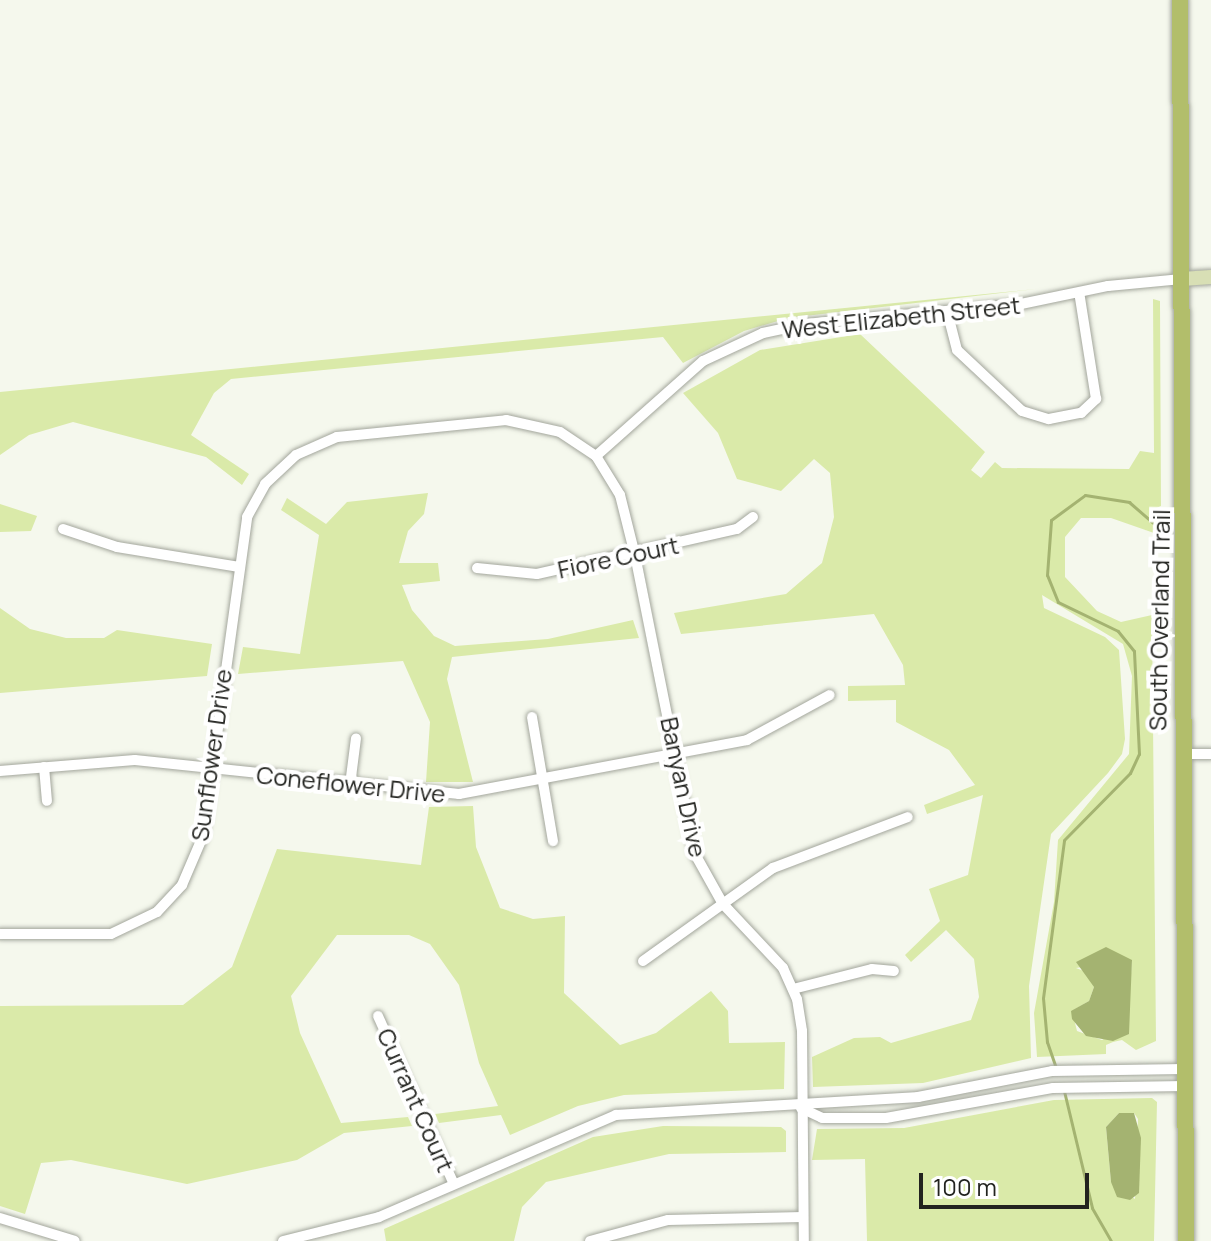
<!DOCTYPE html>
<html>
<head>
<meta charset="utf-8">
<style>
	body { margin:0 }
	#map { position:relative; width:1211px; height:1241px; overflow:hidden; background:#f5f8ed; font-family:Manrope,sans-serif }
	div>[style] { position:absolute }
	.green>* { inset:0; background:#daeaa9 }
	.water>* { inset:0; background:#a4b371 }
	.stream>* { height:3px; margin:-1.5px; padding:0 1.5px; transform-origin:1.5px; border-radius:1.5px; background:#a4b371 }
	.roads { filter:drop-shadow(0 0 2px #a3a69c) drop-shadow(0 0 2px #a3a69c) }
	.minor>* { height:10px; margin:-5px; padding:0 5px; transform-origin:5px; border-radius:5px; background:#fff }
	.secondary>* { height:14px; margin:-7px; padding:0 7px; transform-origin:7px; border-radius:7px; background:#d8dfb5 }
	.primary>* { height:16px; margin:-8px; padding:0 8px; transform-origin:8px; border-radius:8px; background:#b2be6b }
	span { translate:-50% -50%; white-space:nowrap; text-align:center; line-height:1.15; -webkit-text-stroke:8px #fff; paint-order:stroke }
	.street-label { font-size:24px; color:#22231f }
	.scale { position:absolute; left:919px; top:1173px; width:170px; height:36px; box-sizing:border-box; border:4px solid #22231f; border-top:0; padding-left:10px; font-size:24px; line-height:28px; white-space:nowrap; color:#22231f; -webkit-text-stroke:6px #fff; paint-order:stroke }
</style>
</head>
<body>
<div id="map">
	<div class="green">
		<div style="clip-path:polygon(1036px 289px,788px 318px,744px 331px,683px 363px,663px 337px,231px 379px,214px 393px,191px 435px,249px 474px,242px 485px,206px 457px,73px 422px,29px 435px,0 455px,0 392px)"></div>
		<div style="clip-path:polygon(evenodd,1153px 299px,1160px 301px,1161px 506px,1154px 509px,1154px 533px,1111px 518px,1081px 518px,1065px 537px,1065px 577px,1097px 611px,1121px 622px,1152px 615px,1156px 1041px,1136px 1050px,1122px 1040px,1113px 1042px,1106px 1045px,1106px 1054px,1037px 1057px,1034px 1013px,1054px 902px,1058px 840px,1129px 754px,1132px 676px,1123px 644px,1042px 595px,1044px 608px,1105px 637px,1119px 650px,1125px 739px,1122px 754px,1108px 773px,1051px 834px,1029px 986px,1031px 1058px,923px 1083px,813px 1087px,812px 1057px,854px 1038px,880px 1037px,891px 1043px,971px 1020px,979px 997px,974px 959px,946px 930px,911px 962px,905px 955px,940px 921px,929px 889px,968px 875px,983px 795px,927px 814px,924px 805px,975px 785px,949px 750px,896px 722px,896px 700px,848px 701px,848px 686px,905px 685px,903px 665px,874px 614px,681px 634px,674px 613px,786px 594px,822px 563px,834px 517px,830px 473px,814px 459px,781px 491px,737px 479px,718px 433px,683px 393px,760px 350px,860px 334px,985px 452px,971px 470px,981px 478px,995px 462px,1002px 468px,1129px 469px,1140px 451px,1154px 453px,1153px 299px,1132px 960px,1127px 1026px,1102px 1040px,1077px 1031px,1072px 1011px,1089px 1001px,1094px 987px,1089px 973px,1076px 968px,1132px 960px)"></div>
		<div style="clip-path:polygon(428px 493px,424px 514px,408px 531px,399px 563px,438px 563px,440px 581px,402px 585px,412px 610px,434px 636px,455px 646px,548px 639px,633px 620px,639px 638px,452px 657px,447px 679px,473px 782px,426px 782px,430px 722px,403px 661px,238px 674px,243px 647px,300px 654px,319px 535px,281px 510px,287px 498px,326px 524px,347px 502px)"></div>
		<div style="clip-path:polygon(0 504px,37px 516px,31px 531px,0 532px)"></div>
		<div style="clip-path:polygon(0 608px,30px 629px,66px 638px,104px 638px,117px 630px,212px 644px,207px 676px,0 693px)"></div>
		<div style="clip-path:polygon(473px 806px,476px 847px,500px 908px,533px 919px,565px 916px,564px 993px,620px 1045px,656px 1033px,711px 991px,728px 1011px,729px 1043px,785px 1042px,784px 1089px,624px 1095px,578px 1106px,510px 1135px,501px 1115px,439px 1123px,435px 1114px,498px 1106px,479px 1063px,459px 985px,430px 944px,409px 935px,337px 935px,291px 996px,300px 1033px,341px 1123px,408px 1117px,412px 1126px,344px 1133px,297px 1160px,187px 1184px,71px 1160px,41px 1163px,25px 1214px,0 1206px,0 1006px,183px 1005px,232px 967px,277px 849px,421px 865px,429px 807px)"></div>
		<div style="clip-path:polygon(evenodd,1152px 1098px,1157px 1102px,1154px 1241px,867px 1241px,865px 1159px,812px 1160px,817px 1129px,904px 1128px,1054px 1100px,1152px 1098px,1119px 1113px,1134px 1113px,1138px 1119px,1135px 1199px,1111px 1182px,1106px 1127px,1119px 1113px)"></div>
		<div style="clip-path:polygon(663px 1126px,781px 1127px,786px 1131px,786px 1152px,669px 1154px,546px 1182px,522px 1207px,514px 1241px,386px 1241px,384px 1229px,593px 1137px)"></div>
	</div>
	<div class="water">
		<div style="clip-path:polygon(1106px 947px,1132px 960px,1129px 1034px,1113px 1041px,1086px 1036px,1072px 1019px,1071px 1011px,1089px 1001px,1094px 987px,1076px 962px)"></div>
		<div style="clip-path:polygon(1119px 1113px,1134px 1113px,1141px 1138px,1139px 1193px,1130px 1200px,1117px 1197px,1111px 1182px,1106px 1127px)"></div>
	</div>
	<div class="stream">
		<div style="left:1056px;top:1068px;width:28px;rotate:-109deg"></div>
		<div style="left:1047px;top:1042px;width:44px;rotate:-95.2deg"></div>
		<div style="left:1043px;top:998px;width:159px;rotate:-82.4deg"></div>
		<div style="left:1064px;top:840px;width:94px;rotate:-45.4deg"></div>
		<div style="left:1130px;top:773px;width:21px;rotate:-65deg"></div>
		<div style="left:1139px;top:754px;width:103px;rotate:-92.8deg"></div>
		<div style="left:1134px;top:651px;width:26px;rotate:-129deg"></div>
		<div style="left:1118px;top:631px;width:67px;rotate:-154.2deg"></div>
		<div style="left:1058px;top:602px;width:29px;rotate:-112deg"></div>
		<div style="left:1047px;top:575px;width:55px;rotate:-85.8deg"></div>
		<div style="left:1051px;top:520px;width:42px;rotate:-36.3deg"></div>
		<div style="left:1085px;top:495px;width:45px;rotate:9deg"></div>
		<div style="left:1129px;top:502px;width:33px;rotate:41deg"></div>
		<div style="left:1064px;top:1091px;width:120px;rotate:76.5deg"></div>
		<div style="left:1092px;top:1208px;width:38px;rotate:60deg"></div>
	</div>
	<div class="roads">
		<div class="minor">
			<div style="left:947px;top:311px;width:40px;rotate:75.6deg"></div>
			<div style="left:957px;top:350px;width:89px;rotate:43.2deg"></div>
			<div style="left:1022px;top:411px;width:28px;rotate:17deg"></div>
			<div style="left:1049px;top:419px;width:33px;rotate:-11deg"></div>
			<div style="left:1081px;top:413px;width:21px;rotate:-43deg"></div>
			<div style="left:1096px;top:399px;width:108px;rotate:-99deg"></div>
			<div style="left:596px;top:456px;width:46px;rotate:58.4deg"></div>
			<div style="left:620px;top:495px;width:62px;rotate:76deg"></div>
			<div style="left:635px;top:555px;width:305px;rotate:78.7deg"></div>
			<div style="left:695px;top:854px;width:57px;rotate:60.8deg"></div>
			<div style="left:723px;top:904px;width:88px;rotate:46.8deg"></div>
			<div style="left:783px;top:968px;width:34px;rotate:66deg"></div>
			<div style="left:797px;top:999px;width:32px;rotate:81deg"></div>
			<div style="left:802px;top:1031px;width:210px;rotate:89.5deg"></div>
			<div style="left:63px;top:529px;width:57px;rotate:18.4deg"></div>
			<div style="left:117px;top:547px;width:124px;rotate:9.3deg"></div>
			<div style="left:477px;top:568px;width:60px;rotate:5.7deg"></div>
			<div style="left:537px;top:574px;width:205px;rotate:-12.7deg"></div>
			<div style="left:737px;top:529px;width:20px;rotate:-37deg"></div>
			<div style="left:532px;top:717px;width:126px;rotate:80.4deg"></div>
			<div style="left:1182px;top:754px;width:29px"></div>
			<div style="left:44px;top:767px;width:34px;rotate:85deg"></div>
			<div style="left:0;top:771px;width:135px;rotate:-4.7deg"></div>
			<div style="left:135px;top:760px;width:326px;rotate:6deg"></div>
			<div style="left:459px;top:794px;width:293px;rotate:-10.6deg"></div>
			<div style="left:747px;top:740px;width:94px;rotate:-28.5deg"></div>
			<div style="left:350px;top:785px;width:47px;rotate:-82.7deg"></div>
			<div style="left:0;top:934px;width:111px"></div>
			<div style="left:111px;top:934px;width:51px;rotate:-25.6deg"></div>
			<div style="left:157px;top:912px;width:37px;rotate:-47deg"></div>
			<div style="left:182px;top:885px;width:53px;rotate:-66.8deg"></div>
			<div style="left:203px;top:836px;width:322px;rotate:-82.1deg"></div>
			<div style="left:247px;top:517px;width:38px;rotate:-61deg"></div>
			<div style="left:265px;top:484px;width:42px;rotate:-43.1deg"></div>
			<div style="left:296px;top:455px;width:45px;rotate:-23.7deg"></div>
			<div style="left:337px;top:437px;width:170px;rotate:-5.7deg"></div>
			<div style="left:506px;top:420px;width:55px;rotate:12.5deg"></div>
			<div style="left:560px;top:432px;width:43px;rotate:33.7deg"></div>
			<div style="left:596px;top:456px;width:143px;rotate:-41.6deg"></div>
			<div style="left:703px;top:361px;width:66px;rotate:-25deg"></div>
			<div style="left:763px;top:333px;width:43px;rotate:-12.1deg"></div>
			<div style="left:805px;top:324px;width:217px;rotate:-5.3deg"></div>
			<div style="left:1021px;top:304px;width:89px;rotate:-11.7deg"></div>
			<div style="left:1108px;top:286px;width:74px;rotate:-5.4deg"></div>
			<div style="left:643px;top:961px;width:160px;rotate:-35.6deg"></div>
			<div style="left:773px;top:868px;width:144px;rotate:-20.7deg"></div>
			<div style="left:793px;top:989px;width:81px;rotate:-14.2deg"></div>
			<div style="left:872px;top:969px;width:22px;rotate:5deg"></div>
			<div style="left:378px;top:1016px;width:184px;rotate:65.7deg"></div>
			<div style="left:801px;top:1108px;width:23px;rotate:25deg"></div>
			<div style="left:822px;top:1118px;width:64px"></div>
			<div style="left:886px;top:1118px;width:170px;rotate:-10.2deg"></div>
			<div style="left:1053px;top:1088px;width:132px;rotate:-0.9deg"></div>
			<div style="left:0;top:1218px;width:78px;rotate:17deg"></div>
			<div style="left:283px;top:1241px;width:99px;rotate:-14deg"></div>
			<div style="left:379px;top:1217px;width:258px;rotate:-23.3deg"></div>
			<div style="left:616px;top:1115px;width:303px;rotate:-3.4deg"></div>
			<div style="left:918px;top:1097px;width:136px;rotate:-11deg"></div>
			<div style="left:1052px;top:1071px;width:132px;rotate:-0.9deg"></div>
			<div style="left:590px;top:1241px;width:81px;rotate:-15.1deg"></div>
			<div style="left:668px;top:1220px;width:135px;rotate:-1.3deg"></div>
		</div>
		<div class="secondary">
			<div style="left:1182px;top:279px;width:29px;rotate:-4deg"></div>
		</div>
		<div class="primary">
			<div style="left:1180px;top:0;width:1241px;rotate:89.72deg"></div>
		</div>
	</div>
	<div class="street-label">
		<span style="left:901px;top:317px;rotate:-6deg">West Elizabeth Street</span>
		<span style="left:618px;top:557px;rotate:-12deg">Fiore Court</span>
		<span style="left:1159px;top:620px;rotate:-89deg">South Overland Trail</span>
		<span style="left:211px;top:755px;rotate:-82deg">Sunflower Drive</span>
		<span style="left:351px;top:784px;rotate:6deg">Coneflower Drive</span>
		<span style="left:684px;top:787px;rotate:78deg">Banyan Drive</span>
		<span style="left:416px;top:1100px;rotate:66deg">Currant Court</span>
	</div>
	<div class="scale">100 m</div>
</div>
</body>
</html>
